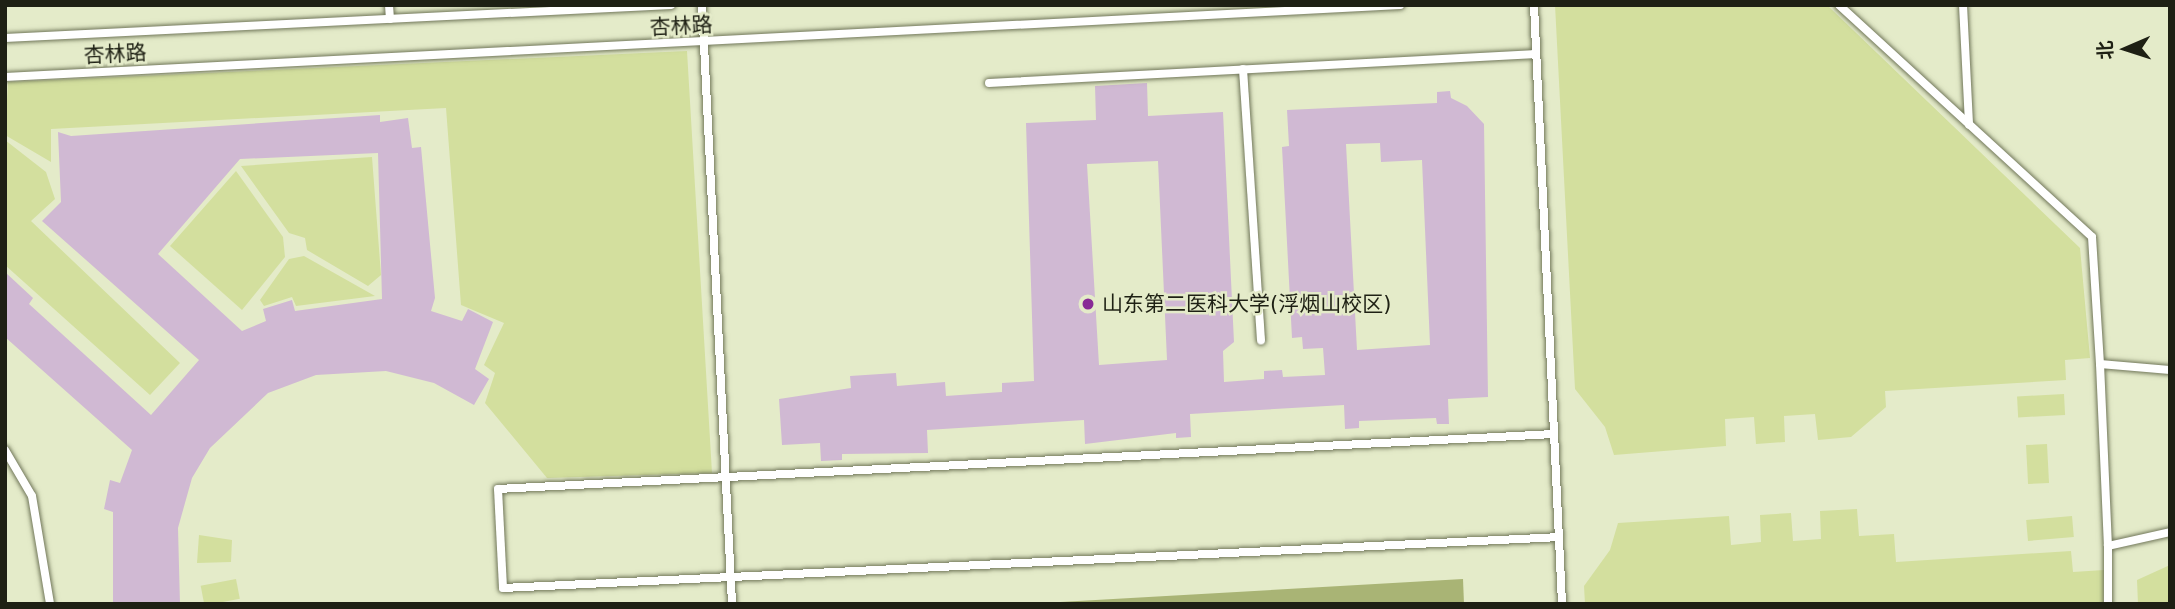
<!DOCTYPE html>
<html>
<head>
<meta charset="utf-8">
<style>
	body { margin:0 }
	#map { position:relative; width:2175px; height:609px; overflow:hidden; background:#e4ebc9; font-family:"DejaVu Sans","Noto Sans SC",sans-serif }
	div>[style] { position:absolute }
	.green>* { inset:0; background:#d3df9e; transform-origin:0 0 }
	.water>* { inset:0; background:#a9b475 }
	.building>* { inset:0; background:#d0b9d3 }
	.roads { filter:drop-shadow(0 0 2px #71775a) drop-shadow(0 0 2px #71775a) }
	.lane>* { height:8px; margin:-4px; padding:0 4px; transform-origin:4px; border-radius:4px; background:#fff }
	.dots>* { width:19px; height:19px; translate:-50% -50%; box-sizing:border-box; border:4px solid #e4ebc9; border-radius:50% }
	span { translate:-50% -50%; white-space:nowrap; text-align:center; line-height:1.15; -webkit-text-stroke:5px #e4ebc9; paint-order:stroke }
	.street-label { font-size:21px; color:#1e2014 }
	.poi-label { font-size:21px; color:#1e2014 }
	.left { translate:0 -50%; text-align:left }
	.frame { position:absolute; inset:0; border:7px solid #1e2014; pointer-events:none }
	.north { position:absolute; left:2091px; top:14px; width:70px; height:70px; -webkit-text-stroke:5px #e4ebc9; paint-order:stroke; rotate:267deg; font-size:19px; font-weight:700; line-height:28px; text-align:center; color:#1e2014 }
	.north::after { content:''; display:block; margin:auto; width:24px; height:32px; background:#1e2014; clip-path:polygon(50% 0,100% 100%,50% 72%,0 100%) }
</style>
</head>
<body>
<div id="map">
	<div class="green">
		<div style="clip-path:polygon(1555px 5px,1827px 5px,2080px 248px,2090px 358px,2065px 360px,2066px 380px,1885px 391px,1886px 407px,1851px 437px,1818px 440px,1815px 414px,1784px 416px,1785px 442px,1756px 444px,1754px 417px,1725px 419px,1726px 446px,1614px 455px,1605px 427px,1575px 389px)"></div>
		<div style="clip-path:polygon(687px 51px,712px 473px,547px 478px,485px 403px,495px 373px,484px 365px,504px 323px,461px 305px,446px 108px,51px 129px,51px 162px,5px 135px,8px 82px)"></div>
		<div style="clip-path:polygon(5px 140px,46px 172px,55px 199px,31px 221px,180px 363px,150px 395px,5px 265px)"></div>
		<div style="clip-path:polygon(372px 157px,381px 275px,368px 286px,307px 250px,305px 238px,289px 233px,241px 166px)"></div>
		<div style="clip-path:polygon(236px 171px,283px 237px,285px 257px,242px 310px,170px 246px)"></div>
		<div style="clip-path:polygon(304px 256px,375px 296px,296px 306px,292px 297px,264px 306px,260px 300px,289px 259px)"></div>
		<div style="left:2064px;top:394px;width:21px;height:47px;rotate:87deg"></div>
		<div style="left:2047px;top:444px;width:39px;height:21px;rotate:87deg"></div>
		<div style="clip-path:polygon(1857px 509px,1859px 536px,1894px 534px,1896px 562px,2071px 551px,2073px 572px,2104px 570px,2103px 604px,1585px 604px,1584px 586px,1610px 550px,1618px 523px,1729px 516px,1731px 545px,1761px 542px,1760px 515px,1791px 513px,1793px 541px,1821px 539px,1820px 511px)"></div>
		<div style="left:2072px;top:516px;width:21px;height:46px;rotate:85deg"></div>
		<div style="clip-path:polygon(199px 535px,232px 540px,231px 562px,197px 563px)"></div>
		<div style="clip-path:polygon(2170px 565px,2170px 604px,2138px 604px,2137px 580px)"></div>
		<div style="left:236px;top:579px;width:20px;height:36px;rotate:79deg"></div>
	</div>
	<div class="water">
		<div style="clip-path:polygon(1463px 579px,1464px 604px,1025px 604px)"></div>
	</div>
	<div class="building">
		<div style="clip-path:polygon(evenodd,1147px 83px,1148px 116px,1223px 112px,1234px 342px,1223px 351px,1224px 382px,1264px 379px,1264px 371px,1282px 370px,1283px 377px,1325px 375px,1323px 348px,1303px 349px,1302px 337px,1292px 338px,1282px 147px,1289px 146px,1287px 110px,1437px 103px,1437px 92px,1450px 91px,1451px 98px,1467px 106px,1484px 124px,1488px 397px,1448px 399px,1449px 424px,1437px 424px,1436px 418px,1359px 421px,1359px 428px,1345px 429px,1344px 405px,1190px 414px,1191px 437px,1176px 438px,1176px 433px,1085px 444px,1084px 420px,927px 430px,928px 453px,842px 454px,842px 460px,821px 461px,820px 443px,782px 445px,779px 399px,851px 388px,850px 376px,896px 373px,897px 386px,945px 382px,946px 396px,1002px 392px,1002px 383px,1034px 381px,1026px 123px,1096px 120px,1095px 86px,1147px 83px,1380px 143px,1381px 162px,1422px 160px,1430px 345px,1357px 350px,1346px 144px,1380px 143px,1147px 83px,1158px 161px,1167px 360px,1099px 365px,1087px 164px,1158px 161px)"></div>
		<div style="clip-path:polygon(evenodd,380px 115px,380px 122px,408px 118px,412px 148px,421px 147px,435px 298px,431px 311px,462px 321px,468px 309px,493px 322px,475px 369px,489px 379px,474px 405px,434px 383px,386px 371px,316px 375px,268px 393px,210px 448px,192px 478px,178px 528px,180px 604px,113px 604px,113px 512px,104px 509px,110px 480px,120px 483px,132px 450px,5px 337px,5px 272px,33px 298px,29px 304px,151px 415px,199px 360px,42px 221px,61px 202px,58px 132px,71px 136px,380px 115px,378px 153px,382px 299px,295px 311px,292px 300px,263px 309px,266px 321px,242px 331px,158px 254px,240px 159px,378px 153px)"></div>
	</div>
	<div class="roads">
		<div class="lane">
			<div style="left:389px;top:5px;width:14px;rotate:86deg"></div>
			<div style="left:702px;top:5px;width:600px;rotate:87.13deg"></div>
			<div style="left:1534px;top:5px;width:600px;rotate:87.32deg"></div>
			<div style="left:1839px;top:5px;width:343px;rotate:42.5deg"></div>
			<div style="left:2092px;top:237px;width:127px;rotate:86.4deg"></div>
			<div style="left:2100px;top:364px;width:70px;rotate:4.9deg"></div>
			<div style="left:1963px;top:5px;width:120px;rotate:87.1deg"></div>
			<div style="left:5px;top:38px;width:667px;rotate:-2.84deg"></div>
			<div style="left:1243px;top:69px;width:272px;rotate:86.2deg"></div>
			<div style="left:5px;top:77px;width:1397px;rotate:-2.95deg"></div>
			<div style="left:989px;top:83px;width:547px;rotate:-3.04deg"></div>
			<div style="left:2100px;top:364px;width:182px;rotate:87.5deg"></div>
			<div style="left:1554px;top:434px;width:1057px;rotate:177.02deg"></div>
			<div style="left:498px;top:489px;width:99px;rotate:87.1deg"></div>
			<div style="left:503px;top:588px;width:1057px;rotate:-2.76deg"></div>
			<div style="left:5px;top:450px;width:53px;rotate:59.6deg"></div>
			<div style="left:32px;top:496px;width:109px;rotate:80.5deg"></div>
			<div style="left:2108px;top:604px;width:58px;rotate:-90deg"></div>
			<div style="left:2108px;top:546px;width:64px;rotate:-12.7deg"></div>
		</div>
	</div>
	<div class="dots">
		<div style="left:1088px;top:304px;background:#882b96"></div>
	</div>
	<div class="street-label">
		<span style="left:681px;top:26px;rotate:-3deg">杏林路</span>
		<span style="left:115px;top:54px;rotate:-3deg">杏林路</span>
	</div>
	<div class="poi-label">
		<span class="left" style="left:1102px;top:304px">山东第二医科大学(浮烟山校区)</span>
	</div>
	<div class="frame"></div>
	<div class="north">北</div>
</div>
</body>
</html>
